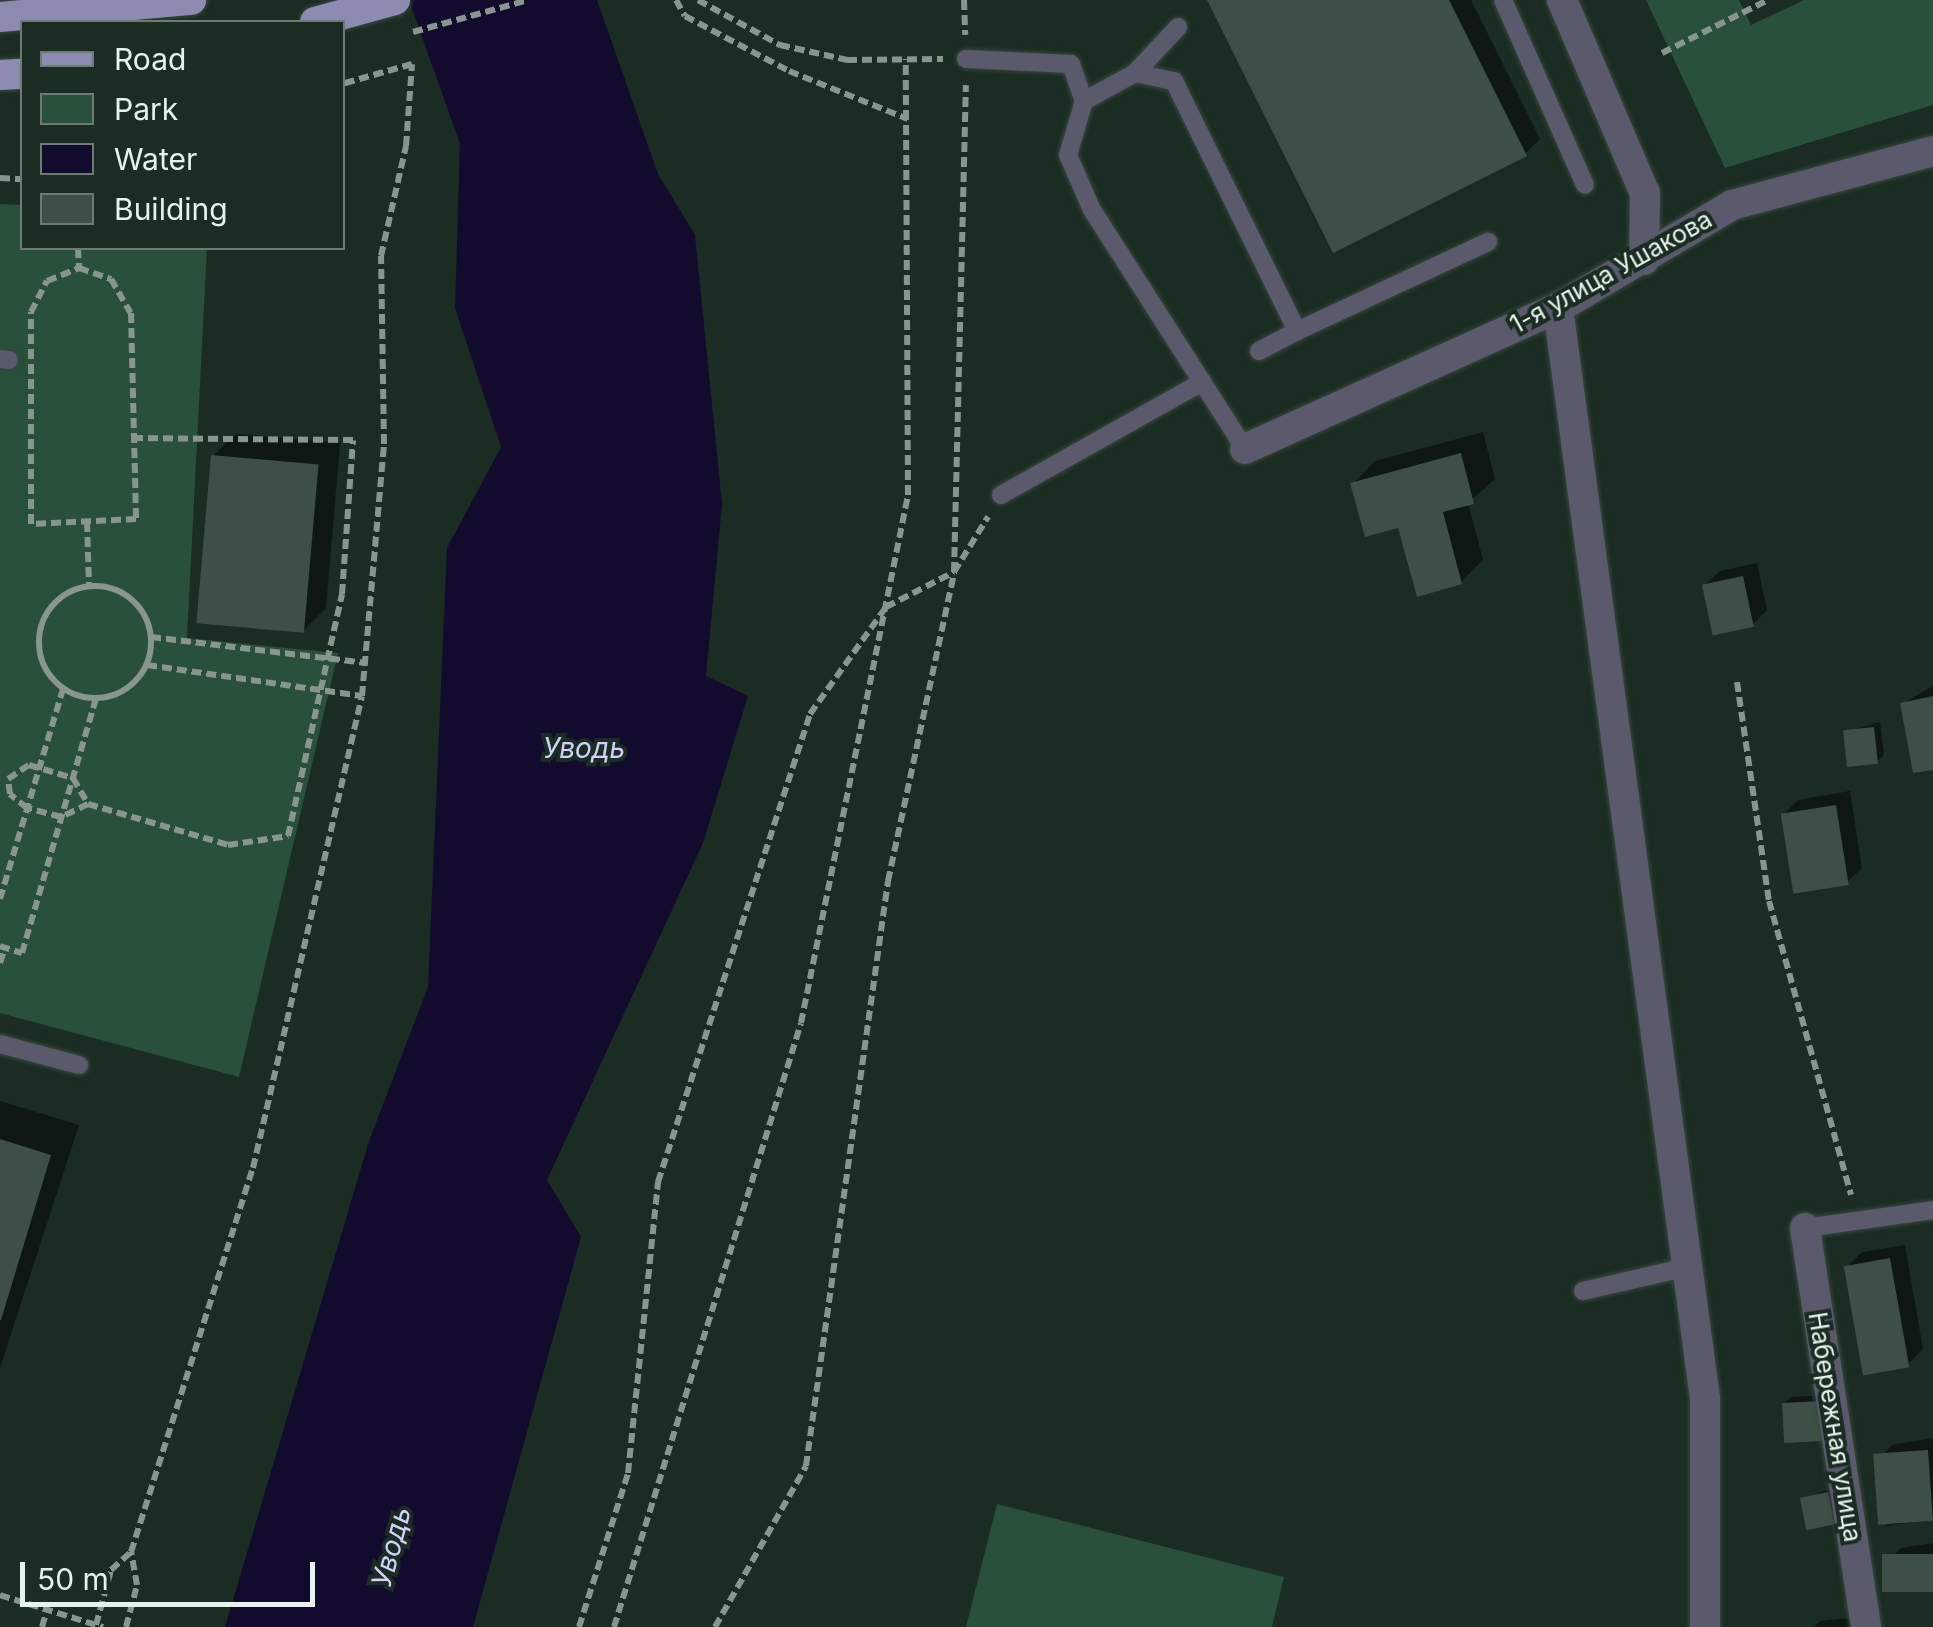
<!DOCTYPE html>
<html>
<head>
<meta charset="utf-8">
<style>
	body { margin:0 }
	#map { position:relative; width:1933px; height:1627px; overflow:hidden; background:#1b2c22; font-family:Inter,sans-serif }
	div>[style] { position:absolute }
	.green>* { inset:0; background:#28503a }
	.water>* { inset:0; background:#120b2e }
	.shadow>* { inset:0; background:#0007 }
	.building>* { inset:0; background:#3e5045; transform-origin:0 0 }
	.path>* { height:6px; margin-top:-3px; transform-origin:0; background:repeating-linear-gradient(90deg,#88968e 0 10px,transparent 0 15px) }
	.path>.ring { margin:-3px; padding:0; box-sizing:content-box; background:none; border:6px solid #88968e; border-radius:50% }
	.roads { filter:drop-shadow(0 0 2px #38483e) drop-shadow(0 0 2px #38483e) }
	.lane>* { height:18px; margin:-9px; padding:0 9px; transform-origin:9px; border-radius:9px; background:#5b5a6d }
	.street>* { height:30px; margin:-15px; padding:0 15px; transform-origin:15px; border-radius:15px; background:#5b5a6d }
	.primary>* { height:30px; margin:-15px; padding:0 15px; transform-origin:15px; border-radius:15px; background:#8e8bb2 }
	span { translate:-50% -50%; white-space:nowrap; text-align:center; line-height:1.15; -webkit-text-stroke:8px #1b2c22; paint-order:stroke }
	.street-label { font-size:25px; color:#e7f2eb }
	.water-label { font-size:28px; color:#d3d1fb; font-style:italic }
	.legend { position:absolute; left:20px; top:20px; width:325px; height:230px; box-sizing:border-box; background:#1b2c22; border:2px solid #6d7b72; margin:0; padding:12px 18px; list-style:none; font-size:30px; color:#e7f2eb }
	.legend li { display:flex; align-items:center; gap:20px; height:50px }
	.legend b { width:50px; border:2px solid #6d7b72 }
	.scale { position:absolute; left:20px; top:1562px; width:295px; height:45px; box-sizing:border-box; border:5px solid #e7f2eb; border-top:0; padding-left:12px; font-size:30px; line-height:35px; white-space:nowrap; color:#e7f2eb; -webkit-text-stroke:8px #1b2c22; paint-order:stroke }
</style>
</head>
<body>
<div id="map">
	<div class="green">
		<div style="clip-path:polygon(1646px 0,1739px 0,1751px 25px,1804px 0,1933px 0,1933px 105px,1725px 168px)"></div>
		<div style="clip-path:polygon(0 204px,22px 205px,22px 248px,207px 248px,187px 638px,338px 653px,239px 1077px,0 1013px)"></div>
		<div style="clip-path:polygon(997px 1504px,1284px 1577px,1272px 1627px,966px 1627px)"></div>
	</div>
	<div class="water">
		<div style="clip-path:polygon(409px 0,597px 0,658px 174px,695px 235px,722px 504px,706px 676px,748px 696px,703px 843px,547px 1180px,581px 1237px,473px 1627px,225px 1627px,369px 1141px,428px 987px,447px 548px,501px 447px,455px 308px,460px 144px)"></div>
	</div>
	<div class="shadow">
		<div style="clip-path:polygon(1209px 0,1471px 0,1540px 139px,1525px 154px)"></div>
		<div style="clip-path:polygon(1483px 432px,1495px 479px,1468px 503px,1483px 560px,1461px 582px,1353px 484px,1375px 461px)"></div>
		<div style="clip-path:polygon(236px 434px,340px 443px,326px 608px,304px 630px,213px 456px)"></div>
		<div style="clip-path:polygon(1757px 563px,1767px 610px,1753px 624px,1705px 585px,1720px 571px)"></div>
		<div style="clip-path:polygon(1933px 686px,1933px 767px,1902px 704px)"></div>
		<div style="clip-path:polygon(1880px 722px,1884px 755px,1877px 761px,1846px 732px)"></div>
		<div style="clip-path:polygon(1850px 791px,1862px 868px,1847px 882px,1784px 814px,1798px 800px)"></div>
		<div style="clip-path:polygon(0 1101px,79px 1125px,0 1368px)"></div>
		<div style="clip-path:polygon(1905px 1245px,1923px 1349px,1908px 1364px,1847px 1267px,1862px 1252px)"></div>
		<div style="clip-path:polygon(1827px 1395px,1829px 1431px,1784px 1404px,1791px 1397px)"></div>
		<div style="clip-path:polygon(1933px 1438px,1933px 1519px,1887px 1526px,1877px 1460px,1892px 1445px)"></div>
		<div style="clip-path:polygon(1834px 1487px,1840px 1515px,1833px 1522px,1802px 1500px)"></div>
		<div style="clip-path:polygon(1933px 1543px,1933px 1589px,1886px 1562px,1901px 1548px)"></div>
		<div style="clip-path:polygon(1860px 1617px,1861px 1627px,1814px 1627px,1820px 1621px)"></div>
	</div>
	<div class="building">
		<div style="clip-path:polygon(1207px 0,1449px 0,1527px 156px,1333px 253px)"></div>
		<div style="clip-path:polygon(1461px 453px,1474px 504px,1443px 512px,1462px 584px,1417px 597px,1398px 528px,1365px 537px,1350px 483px)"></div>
		<div style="left:211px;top:455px;width:108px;height:169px;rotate:5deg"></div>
		<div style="left:1743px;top:576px;width:52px;height:42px;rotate:78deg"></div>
		<div style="clip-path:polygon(1933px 696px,1933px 770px,1913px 773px,1900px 703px)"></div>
		<div style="left:1874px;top:727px;width:37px;height:31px;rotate:84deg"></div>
		<div style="left:1836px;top:805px;width:81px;height:56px;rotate:81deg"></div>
		<div style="clip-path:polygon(0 1139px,51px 1155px,1px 1320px,0 1320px)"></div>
		<div style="left:1890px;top:1258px;width:111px;height:47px;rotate:80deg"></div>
		<div style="left:1821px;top:1401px;width:40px;height:39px;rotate:87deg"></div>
		<div style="left:1928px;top:1450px;width:71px;height:55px;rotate:86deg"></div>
		<div style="left:1828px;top:1492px;width:33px;height:29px;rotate:78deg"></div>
		<div style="left:1933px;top:1554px;width:38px;height:51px;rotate:90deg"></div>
	</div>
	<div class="path">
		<div style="left:676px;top:0;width:18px;rotate:61deg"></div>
		<div style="left:685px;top:16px;width:118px;rotate:27.9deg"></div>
		<div style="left:789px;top:71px;width:128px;rotate:22deg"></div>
		<div style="left:698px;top:0;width:94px;rotate:28.8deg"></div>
		<div style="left:780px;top:45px;width:69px;rotate:12.6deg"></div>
		<div style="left:847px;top:60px;width:96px;rotate:-0.6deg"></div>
		<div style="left:964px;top:0;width:35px;rotate:88deg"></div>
		<div style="left:413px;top:32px;width:119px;rotate:-15.5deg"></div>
		<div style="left:1662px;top:53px;width:119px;rotate:-26.6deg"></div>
		<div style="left:0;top:178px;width:22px;rotate:3deg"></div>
		<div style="left:78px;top:248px;width:20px;rotate:87deg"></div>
		<div style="left:79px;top:268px;width:34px;rotate:19deg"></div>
		<div style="left:111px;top:279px;width:39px;rotate:60deg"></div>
		<div style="left:131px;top:313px;width:206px;rotate:88.6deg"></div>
		<div style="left:136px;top:519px;width:105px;rotate:177.3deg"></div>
		<div style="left:31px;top:524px;width:212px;rotate:-90deg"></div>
		<div style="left:31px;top:312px;width:35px;rotate:-63deg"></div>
		<div style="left:47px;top:281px;width:35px;rotate:-22deg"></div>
		<div style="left:87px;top:522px;width:63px;rotate:88.2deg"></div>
		<div class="ring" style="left:39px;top:586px;width:106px;height:106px"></div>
		<div style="left:151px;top:637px;width:217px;rotate:6.9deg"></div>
		<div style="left:147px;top:665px;width:217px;rotate:8.2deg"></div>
		<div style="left:1737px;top:682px;width:221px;rotate:81.7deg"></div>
		<div style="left:1769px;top:901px;width:305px;rotate:74.4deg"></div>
		<div style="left:88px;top:804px;width:30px;rotate:154deg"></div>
		<div style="left:61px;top:817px;width:35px;rotate:-165deg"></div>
		<div style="left:27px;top:808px;width:22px;rotate:-141deg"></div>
		<div style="left:10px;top:794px;width:15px;rotate:-98deg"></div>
		<div style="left:8px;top:779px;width:25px;rotate:-34deg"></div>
		<div style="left:29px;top:765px;width:46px;rotate:16.5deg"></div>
		<div style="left:73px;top:778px;width:30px;rotate:60deg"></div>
		<div style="left:88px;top:804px;width:146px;rotate:16.3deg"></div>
		<div style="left:228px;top:845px;width:61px;rotate:-8.5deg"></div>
		<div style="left:288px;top:836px;width:248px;rotate:-77.4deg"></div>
		<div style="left:342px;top:594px;width:154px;rotate:-85.9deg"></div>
		<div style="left:353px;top:440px;width:219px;rotate:-179.5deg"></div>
		<div style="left:0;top:899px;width:219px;rotate:-73.3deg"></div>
		<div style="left:0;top:946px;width:23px;rotate:18deg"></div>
		<div style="left:22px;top:953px;width:266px;rotate:-73.8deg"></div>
		<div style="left:0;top:963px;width:16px;rotate:-72deg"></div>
		<div style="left:0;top:1595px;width:108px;rotate:17.3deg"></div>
		<div style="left:96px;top:1625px;width:57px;rotate:-74.7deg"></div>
		<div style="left:111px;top:1570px;width:25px;rotate:-42deg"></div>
		<div style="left:42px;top:1627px;width:19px;rotate:-74deg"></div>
		<div style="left:126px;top:1627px;width:43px;rotate:-75.3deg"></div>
		<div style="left:137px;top:1585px;width:34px;rotate:-100deg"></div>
		<div style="left:131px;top:1552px;width:403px;rotate:-72.4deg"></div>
		<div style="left:253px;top:1168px;width:484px;rotate:-77deg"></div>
		<div style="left:362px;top:696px;width:253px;rotate:-85deg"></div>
		<div style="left:384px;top:444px;width:188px;rotate:-90.9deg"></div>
		<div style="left:381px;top:256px;width:113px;rotate:-77.2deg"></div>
		<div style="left:406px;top:146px;width:82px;rotate:-85.8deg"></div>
		<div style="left:412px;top:64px;width:73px;rotate:164.1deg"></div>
		<div style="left:579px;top:1627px;width:162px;rotate:-72.3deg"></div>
		<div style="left:628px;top:1473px;width:293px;rotate:-84.1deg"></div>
		<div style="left:658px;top:1182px;width:492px;rotate:-72deg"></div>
		<div style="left:810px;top:714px;width:131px;rotate:-54.6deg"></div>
		<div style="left:886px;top:607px;width:76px;rotate:-27.2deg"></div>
		<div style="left:954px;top:572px;width:65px;rotate:-58.3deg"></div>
		<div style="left:614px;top:1627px;width:632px;rotate:-72.8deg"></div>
		<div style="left:801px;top:1023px;width:539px;rotate:-78.54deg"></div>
		<div style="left:908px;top:495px;width:436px;rotate:-90.3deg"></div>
		<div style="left:715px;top:1627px;width:185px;rotate:-60.5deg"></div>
		<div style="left:806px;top:1466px;width:591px;rotate:-82.02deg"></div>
		<div style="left:888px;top:881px;width:316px;rotate:-77.9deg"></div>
		<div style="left:954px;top:572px;width:487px;rotate:-88.6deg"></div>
	</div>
	<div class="roads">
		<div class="lane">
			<div style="left:1503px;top:0;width:202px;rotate:66.1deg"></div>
			<div style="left:966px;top:59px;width:105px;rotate:2.7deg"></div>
			<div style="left:1071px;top:64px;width:39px;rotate:71deg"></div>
			<div style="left:1135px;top:73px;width:63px;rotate:-46.9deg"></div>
			<div style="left:1297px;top:331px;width:211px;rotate:-25deg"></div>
			<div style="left:0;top:359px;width:9px;rotate:6deg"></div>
			<div style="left:1245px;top:449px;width:284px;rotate:-122.6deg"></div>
			<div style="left:1092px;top:210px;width:60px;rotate:-113.6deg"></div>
			<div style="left:1068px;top:155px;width:56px;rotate:-73.5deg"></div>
			<div style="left:1084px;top:101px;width:58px;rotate:-28.8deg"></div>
			<div style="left:1135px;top:73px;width:40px;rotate:12deg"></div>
			<div style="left:1174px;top:81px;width:279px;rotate:63.8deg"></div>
			<div style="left:1297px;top:331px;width:43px;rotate:152.2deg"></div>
			<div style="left:1001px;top:495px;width:231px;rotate:-29.3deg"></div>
			<div style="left:0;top:1044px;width:82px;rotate:14.9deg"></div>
			<div style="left:1805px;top:1228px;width:129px;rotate:-8deg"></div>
			<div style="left:1583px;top:1291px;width:108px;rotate:-12.9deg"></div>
		</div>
		<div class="street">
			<div style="left:1562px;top:0;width:211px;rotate:66.8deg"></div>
			<div style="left:1645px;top:194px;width:66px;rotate:90.9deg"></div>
			<div style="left:1558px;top:308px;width:1100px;rotate:82.32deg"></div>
			<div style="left:1705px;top:1398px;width:229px;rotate:90deg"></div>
			<div style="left:1245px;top:449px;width:343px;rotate:-24.3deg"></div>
			<div style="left:1558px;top:308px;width:202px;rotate:-30.6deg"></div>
			<div style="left:1732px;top:205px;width:208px;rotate:-15deg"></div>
			<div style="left:1805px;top:1228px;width:404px;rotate:81.3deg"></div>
		</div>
		<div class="primary">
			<div style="left:0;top:17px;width:192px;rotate:-5.1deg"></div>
			<div style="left:315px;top:22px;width:83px;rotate:-15.4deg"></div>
			<div style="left:0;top:75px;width:22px;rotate:-3deg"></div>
		</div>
	</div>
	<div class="street-label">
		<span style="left:1611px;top:272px;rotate:-29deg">1-я улица Ушакова</span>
		<span style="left:1835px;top:1427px;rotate:81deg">Набережная улица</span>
	</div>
	<div class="water-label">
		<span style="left:584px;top:748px">Уводь</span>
		<span style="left:391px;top:1547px;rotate:-75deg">Уводь</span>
	</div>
	<ul class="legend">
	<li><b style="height:12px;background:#8e8bb2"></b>Road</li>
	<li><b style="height:28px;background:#28503a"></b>Park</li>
	<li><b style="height:28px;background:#120b2e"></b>Water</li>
	<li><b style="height:28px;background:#3e5045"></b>Building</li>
	</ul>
	<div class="scale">50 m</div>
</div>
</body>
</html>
